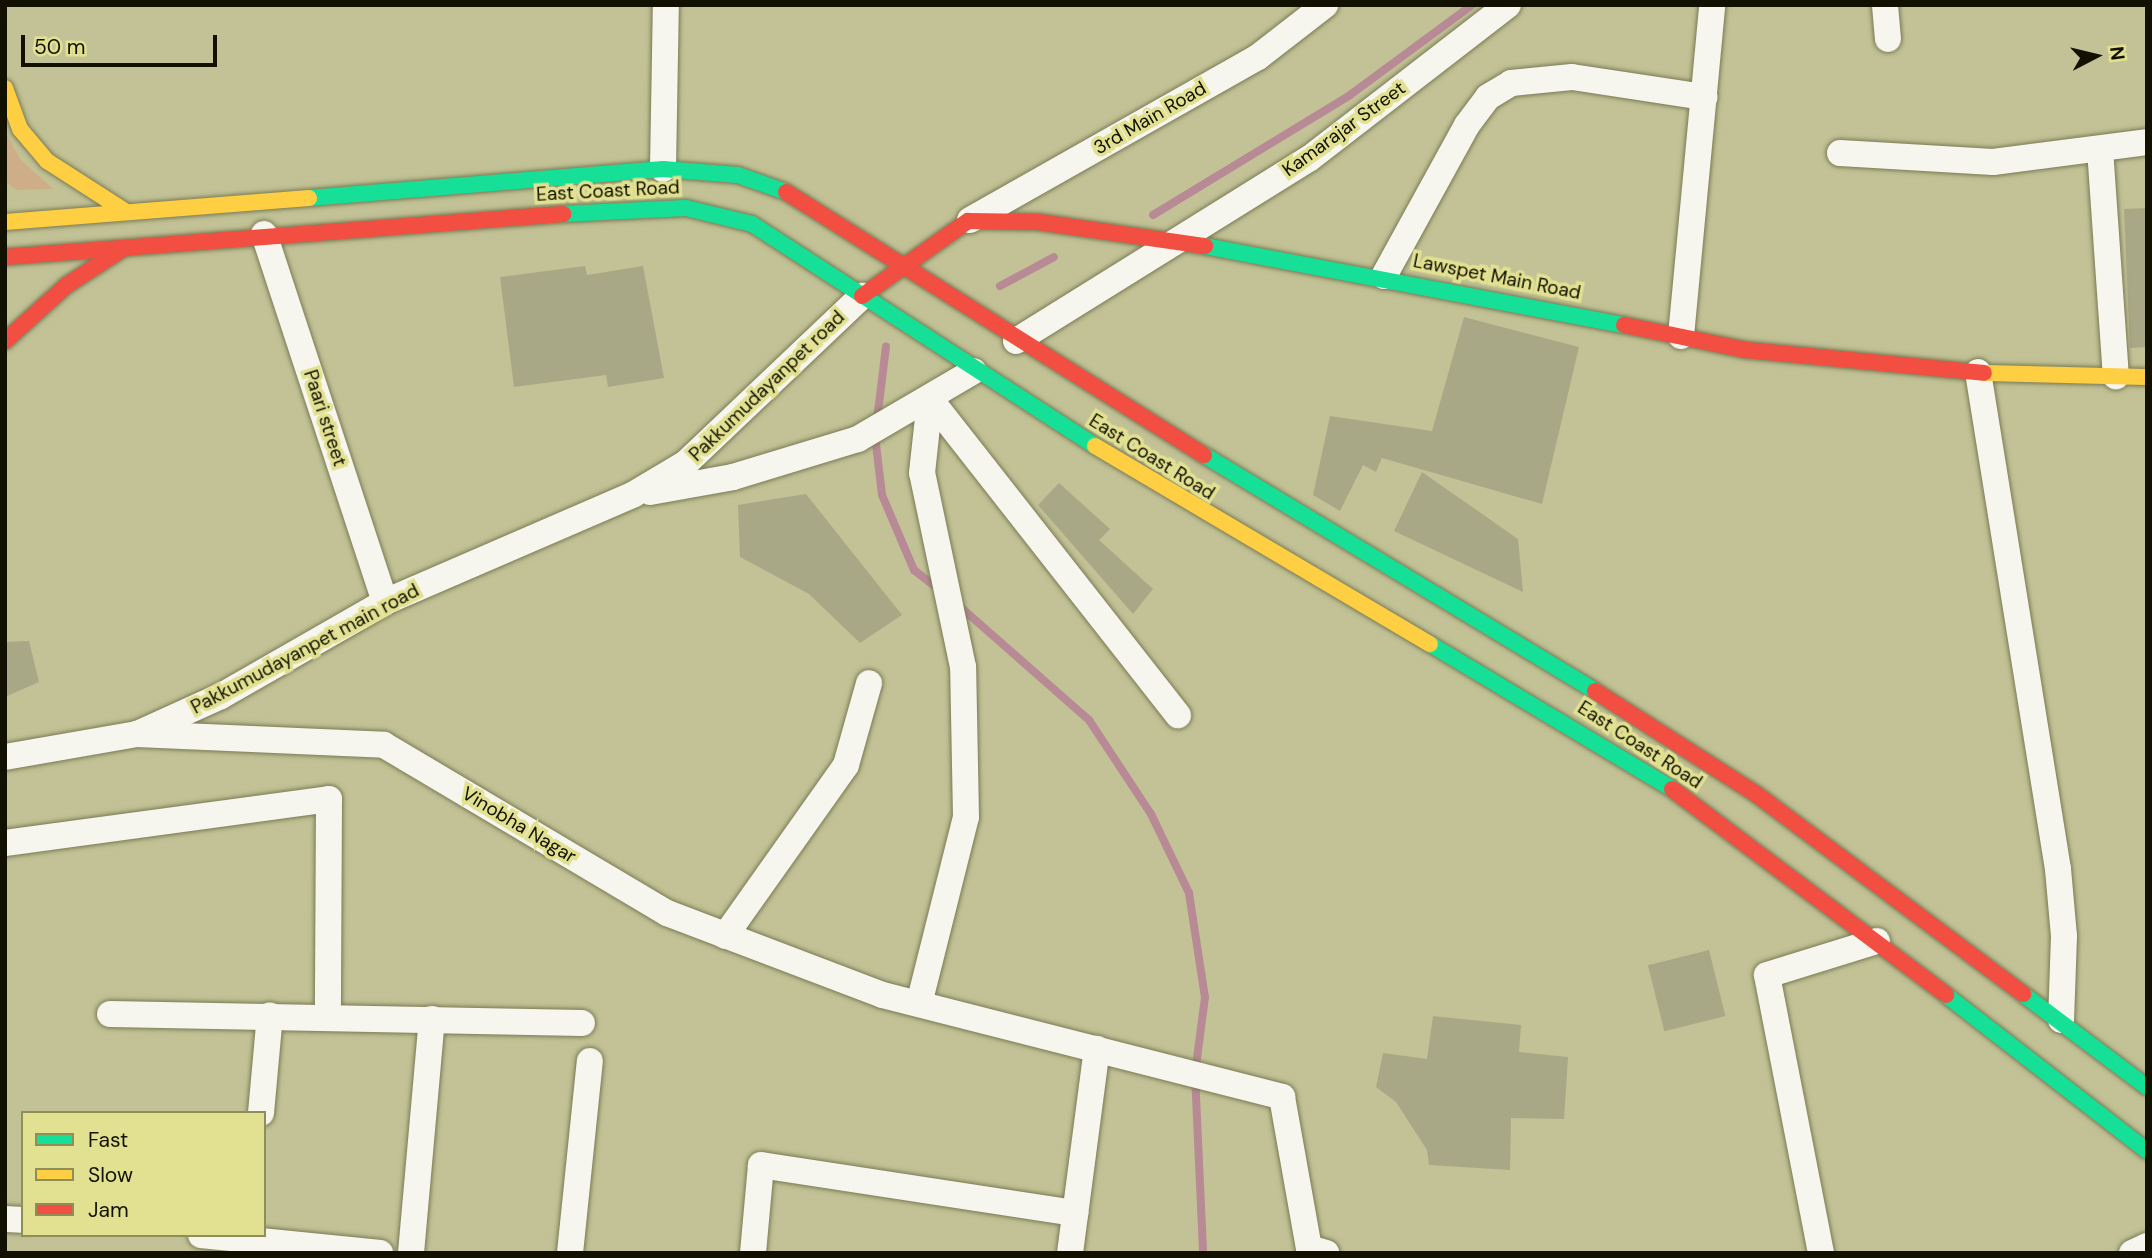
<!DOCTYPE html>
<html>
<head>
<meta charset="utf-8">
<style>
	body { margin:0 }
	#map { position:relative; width:2152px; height:1258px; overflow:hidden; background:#c2c296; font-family:"DM Sans",sans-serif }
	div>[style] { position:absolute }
	.green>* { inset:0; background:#ceae89 }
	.stream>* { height:8px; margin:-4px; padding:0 4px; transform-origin:4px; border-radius:4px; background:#b88a95 }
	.building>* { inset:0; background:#a9a886; transform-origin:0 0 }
	.roads { filter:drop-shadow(0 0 2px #7b7a55) drop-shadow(0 0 2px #7b7a55) }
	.street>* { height:26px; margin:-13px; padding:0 13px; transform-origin:13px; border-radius:13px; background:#f6f6ef }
	.fast>* { height:16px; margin:-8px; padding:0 8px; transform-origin:8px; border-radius:8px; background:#16e098 }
	.slow>* { height:16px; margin:-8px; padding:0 8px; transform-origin:8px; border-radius:8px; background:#ffcf43 }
	.jam>* { height:16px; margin:-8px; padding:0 8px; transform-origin:8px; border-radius:8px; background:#f24e42 }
	span { translate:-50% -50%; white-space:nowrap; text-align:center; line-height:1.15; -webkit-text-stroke:7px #e2e191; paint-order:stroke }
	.street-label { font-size:19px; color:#121100 }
	.frame { position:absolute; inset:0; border:7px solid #121100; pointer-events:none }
	.legend { position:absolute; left:21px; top:1111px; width:245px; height:126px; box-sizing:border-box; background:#e2e191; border:2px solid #8f8e57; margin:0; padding:9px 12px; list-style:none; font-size:21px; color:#121100 }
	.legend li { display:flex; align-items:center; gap:14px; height:35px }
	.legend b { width:35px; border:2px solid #8f8e57 }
	.north { position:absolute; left:2061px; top:21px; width:70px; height:70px; -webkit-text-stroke:5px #e2e191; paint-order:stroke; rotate:83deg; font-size:19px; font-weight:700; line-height:28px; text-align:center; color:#121100 }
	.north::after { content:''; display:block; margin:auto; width:24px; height:32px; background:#121100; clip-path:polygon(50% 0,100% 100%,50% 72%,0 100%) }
	.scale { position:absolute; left:21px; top:35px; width:196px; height:32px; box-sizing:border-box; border:4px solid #121100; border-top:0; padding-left:9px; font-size:21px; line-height:24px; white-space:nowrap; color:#121100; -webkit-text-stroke:5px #e2e191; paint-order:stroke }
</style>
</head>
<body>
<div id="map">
	<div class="green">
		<div style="clip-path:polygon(5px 131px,20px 159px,53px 189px,17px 190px,5px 182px)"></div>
	</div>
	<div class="stream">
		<div style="left:1153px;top:215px;width:231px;rotate:-31.3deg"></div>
		<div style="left:1350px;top:95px;width:152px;rotate:-36.4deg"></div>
		<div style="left:1000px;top:286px;width:61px;rotate:-28.2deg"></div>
		<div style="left:877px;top:420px;width:74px;rotate:-83deg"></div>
		<div style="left:875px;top:436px;width:59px;rotate:83.2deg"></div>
		<div style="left:882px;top:495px;width:82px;rotate:66.9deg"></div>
		<div style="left:914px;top:570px;width:31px;rotate:38deg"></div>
		<div style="left:957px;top:604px;width:176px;rotate:41.3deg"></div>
		<div style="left:1089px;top:720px;width:113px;rotate:56.6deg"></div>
		<div style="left:1151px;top:814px;width:88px;rotate:64.3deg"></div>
		<div style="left:1189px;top:893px;width:105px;rotate:81.3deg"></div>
		<div style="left:1205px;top:997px;width:78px;rotate:97.4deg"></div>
		<div style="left:1195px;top:1074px;width:179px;rotate:87.4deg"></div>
	</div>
	<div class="building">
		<div style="clip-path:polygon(2147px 208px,2147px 347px,2130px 348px,2124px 209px)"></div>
		<div style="clip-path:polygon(585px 266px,587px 275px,643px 266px,664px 378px,608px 387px,606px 375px,514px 387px,500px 277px)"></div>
		<div style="clip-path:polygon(1464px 317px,1579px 347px,1542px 504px,1382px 458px,1376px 472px,1363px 465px,1340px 511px,1313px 495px,1330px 416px,1432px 431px)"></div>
		<div style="clip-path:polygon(1422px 472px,1518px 539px,1523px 592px,1394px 531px)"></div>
		<div style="clip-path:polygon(1059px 483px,1110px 529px,1099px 540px,1153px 589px,1133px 614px,1038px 505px)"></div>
		<div style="clip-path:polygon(806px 494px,902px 615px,860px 643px,809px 594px,740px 557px,738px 505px)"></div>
		<div style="clip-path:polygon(29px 641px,39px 682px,5px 697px,5px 642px)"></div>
		<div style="left:1709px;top:950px;width:68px;height:63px;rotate:76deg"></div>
		<div style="clip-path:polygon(1433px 1016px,1521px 1025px,1519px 1052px,1568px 1057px,1564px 1119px,1511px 1118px,1510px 1170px,1429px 1165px,1427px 1150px,1396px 1102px,1376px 1087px,1383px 1053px,1427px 1059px)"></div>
	</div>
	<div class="roads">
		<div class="street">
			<div style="left:1885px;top:5px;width:34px;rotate:85deg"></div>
			<div style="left:2100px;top:149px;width:228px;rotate:86deg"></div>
			<div style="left:1840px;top:153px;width:153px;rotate:3.4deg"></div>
			<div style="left:1993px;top:162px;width:155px;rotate:-7.4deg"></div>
			<div style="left:663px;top:169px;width:164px;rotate:-89deg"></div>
			<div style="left:970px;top:220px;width:331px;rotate:-29.5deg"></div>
			<div style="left:1258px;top:57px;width:85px;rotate:-37.8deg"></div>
			<div style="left:264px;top:234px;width:387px;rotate:71.8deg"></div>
			<div style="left:1384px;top:276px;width:172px;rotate:-61.2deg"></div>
			<div style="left:1467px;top:125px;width:35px;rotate:-53deg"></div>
			<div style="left:1488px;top:97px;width:27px;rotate:-31deg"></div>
			<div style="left:1511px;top:83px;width:61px;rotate:-5.6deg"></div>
			<div style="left:1572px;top:77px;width:134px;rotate:8.6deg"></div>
			<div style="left:1681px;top:336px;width:332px;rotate:-84.6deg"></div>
			<div style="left:1016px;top:341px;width:346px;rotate:-31.9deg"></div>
			<div style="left:1310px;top:158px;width:250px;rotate:-37.7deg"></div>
			<div style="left:1978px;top:372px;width:503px;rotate:80.86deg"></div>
			<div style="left:2058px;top:869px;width:67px;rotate:84.9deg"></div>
			<div style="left:2064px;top:936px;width:84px;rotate:92deg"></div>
			<div style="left:930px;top:399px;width:402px;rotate:51.9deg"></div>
			<div style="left:650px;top:492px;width:84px;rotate:-10.2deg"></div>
			<div style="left:733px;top:477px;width:131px;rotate:-16.9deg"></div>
			<div style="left:858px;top:439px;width:134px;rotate:-30.4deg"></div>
			<div style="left:137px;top:734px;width:247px;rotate:2.5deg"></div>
			<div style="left:384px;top:745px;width:329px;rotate:30.7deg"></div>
			<div style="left:667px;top:913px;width:231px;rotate:20.8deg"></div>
			<div style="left:883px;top:995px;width:412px;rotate:14.3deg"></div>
			<div style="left:1282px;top:1097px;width:153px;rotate:79.9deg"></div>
			<div style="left:1309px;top:1248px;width:18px;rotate:16deg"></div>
			<div style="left:5px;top:757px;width:134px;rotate:-9.9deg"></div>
			<div style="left:137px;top:734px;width:92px;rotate:-24.3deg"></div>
			<div style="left:221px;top:696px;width:189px;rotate:-29.8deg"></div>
			<div style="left:385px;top:602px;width:271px;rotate:-23.4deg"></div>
			<div style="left:634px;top:494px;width:61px;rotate:-30.8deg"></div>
			<div style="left:686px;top:463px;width:243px;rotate:-43.5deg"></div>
			<div style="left:5px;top:843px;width:327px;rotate:-7.7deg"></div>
			<div style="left:329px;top:799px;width:217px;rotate:90.3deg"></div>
			<div style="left:725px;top:936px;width:209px;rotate:-54.7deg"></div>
			<div style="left:846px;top:765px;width:85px;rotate:-74.3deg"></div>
			<div style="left:919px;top:1004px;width:193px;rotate:-75.9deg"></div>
			<div style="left:966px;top:817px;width:150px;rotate:-91.1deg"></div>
			<div style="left:963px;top:667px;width:198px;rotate:-101.9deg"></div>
			<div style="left:922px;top:473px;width:74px;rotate:-83.8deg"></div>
			<div style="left:110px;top:1014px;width:472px;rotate:1.1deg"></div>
			<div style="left:261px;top:1113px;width:98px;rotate:-84.8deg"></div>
			<div style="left:5px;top:1219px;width:18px;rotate:3deg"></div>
			<div style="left:201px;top:1235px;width:180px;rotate:5.7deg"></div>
			<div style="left:411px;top:1253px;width:235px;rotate:-84.9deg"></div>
			<div style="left:570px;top:1253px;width:193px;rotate:-84.1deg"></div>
			<div style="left:753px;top:1253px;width:88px;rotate:-84.8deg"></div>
			<div style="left:761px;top:1165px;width:318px;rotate:8.7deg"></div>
			<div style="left:1070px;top:1253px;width:206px;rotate:-82.5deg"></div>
			<div style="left:1821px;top:1253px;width:283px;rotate:-101deg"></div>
			<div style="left:1767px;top:975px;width:115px;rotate:-17.2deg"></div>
			<div style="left:2132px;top:1253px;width:17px;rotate:-25deg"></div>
		</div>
		<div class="fast">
			<div style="left:309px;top:198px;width:355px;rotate:-4.7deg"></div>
			<div style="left:663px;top:169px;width:75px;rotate:4.6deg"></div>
			<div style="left:738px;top:175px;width:51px;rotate:19.5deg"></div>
			<div style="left:563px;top:214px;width:123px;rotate:-2.8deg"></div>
			<div style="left:686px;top:208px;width:68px;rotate:13.6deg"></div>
			<div style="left:752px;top:224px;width:409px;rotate:32.9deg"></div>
			<div style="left:1205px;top:246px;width:426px;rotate:10.7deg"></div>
			<div style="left:1204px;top:455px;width:457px;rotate:31.1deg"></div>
			<div style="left:1430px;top:644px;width:282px;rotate:30.9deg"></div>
			<div style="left:2023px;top:994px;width:155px;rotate:36.9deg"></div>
			<div style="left:1946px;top:995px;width:254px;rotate:37.8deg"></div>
		</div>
		<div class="slow">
			<div style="left:5px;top:88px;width:44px;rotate:69.9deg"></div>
			<div style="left:20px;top:129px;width:42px;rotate:49.8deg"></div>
			<div style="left:47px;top:161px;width:93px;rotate:32.7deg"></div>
			<div style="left:5px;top:222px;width:305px;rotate:-4.5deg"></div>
			<div style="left:1984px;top:373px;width:163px;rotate:1.4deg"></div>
			<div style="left:1095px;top:446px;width:389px;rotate:30.6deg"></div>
		</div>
		<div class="jam">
			<div style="left:786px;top:192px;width:494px;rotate:32.2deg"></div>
			<div style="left:5px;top:257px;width:560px;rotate:-4.41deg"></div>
			<div style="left:862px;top:296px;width:130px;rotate:-35.3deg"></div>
			<div style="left:968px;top:221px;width:70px;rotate:0.8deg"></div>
			<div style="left:1038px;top:222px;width:169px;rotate:8.2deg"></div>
			<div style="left:1624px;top:325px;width:125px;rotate:11.6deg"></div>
			<div style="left:1746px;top:350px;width:239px;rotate:5.5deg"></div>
			<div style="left:5px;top:341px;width:84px;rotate:-42.1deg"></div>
			<div style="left:67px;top:285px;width:68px;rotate:-33deg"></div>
			<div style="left:1595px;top:691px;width:191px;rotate:32.6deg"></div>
			<div style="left:1756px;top:794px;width:334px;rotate:36.8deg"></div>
			<div style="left:1672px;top:789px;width:343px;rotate:36.9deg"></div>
		</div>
	</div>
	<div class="street-label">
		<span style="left:1150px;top:118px;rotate:-30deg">3rd Main Road</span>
		<span style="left:1344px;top:129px;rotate:-36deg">Kamarajar Street</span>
		<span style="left:608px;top:191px;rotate:-3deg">East Coast Road</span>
		<span style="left:1497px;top:277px;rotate:11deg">Lawspet Main Road</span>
		<span style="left:767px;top:386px;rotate:-44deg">Pakkumudayanpet road</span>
		<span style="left:325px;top:418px;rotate:72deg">Paari street</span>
		<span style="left:1152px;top:457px;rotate:32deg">East Coast Road</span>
		<span style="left:305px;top:649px;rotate:-28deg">Pakkumudayanpet main road</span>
		<span style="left:1640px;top:745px;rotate:33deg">East Coast Road</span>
		<span style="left:519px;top:825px;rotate:31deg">Vinobha Nagar</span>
	</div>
	<div class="frame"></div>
	<ul class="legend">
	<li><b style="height:9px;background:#16e098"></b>Fast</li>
	<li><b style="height:9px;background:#ffcf43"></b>Slow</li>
	<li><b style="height:9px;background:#f24e42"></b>Jam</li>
	</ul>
	<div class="north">N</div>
	<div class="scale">50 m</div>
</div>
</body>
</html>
